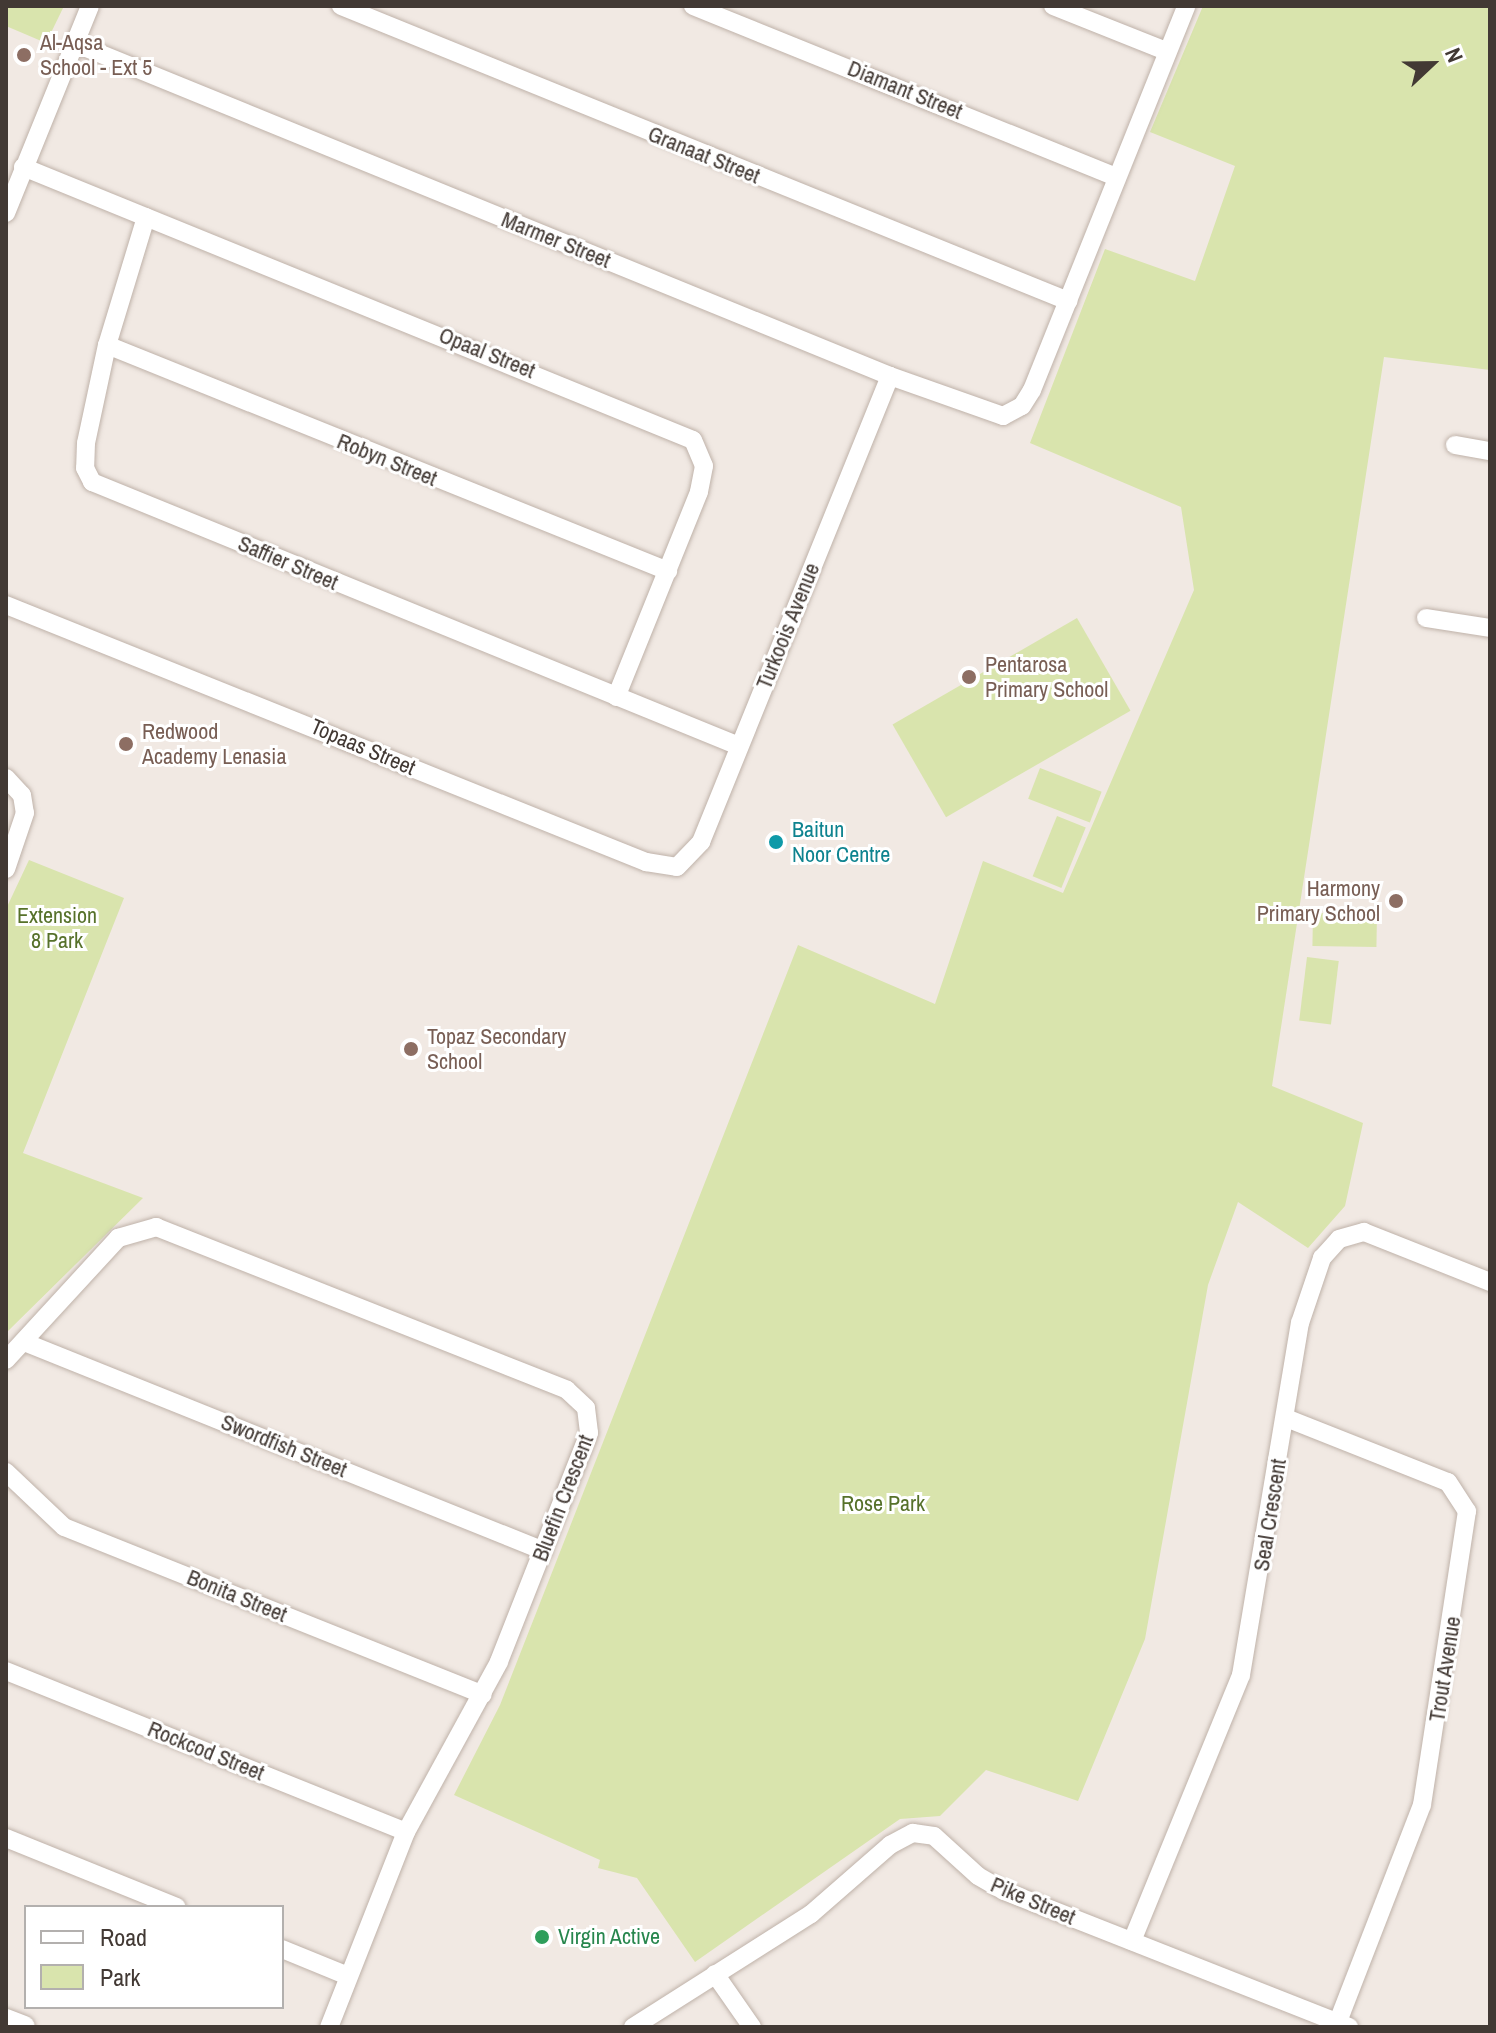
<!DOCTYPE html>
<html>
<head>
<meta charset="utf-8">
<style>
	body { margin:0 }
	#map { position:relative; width:1496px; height:2033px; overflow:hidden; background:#f1e9e3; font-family:"Archivo Narrow",sans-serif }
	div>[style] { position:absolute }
	.green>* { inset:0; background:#d9e4ad; transform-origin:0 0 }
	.roads { filter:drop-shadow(0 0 2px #bfb2a9) drop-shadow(0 0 2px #bfb2a9) }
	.minor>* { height:18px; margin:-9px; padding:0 9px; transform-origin:9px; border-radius:9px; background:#fff }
	.tertiary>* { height:22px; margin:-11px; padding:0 11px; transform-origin:11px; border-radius:11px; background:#fff }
	.dots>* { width:22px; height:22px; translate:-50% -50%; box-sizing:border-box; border:4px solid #fff; border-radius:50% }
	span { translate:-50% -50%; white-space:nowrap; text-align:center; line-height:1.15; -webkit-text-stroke:6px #fff; paint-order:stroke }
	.education-label { font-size:22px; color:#785e54 }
	.left { translate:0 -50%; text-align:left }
	.right { translate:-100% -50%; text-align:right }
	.street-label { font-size:22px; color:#423934 }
	.culture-label { font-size:22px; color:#0d838f }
	.park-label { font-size:22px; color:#56712a }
	.leisure-label { font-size:22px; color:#27864d }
	.frame { position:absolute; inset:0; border:8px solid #423934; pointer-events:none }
	.legend { position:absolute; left:24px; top:1905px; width:260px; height:104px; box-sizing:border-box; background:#fff; border:2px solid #b3b0ae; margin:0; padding:10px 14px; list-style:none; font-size:24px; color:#423934 }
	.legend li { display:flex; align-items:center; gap:16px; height:40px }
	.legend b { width:40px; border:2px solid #b3b0ae }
	.north { position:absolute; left:1392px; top:24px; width:80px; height:80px; -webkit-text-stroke:6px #fff; paint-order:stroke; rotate:68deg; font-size:22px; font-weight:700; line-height:32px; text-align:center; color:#423934 }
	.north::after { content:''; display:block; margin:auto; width:28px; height:36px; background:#423934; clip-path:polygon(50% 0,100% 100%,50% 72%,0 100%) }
</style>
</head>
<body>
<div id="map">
	<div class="green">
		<div style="clip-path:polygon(6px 6px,64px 6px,46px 43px,6px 26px)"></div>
		<div style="clip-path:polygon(1203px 6px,1490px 6px,1490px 370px,1384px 357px,1272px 1086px,1363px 1123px,1345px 1206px,1308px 1248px,1238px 1202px,1208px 1285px,1145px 1639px,1078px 1801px,986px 1770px,940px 1816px,900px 1819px,695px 1962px,637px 1878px,598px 1868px,600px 1860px,454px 1795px,500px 1705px,798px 945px,935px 1004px,983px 861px,1063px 893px,1194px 590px,1181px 507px,1030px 443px,1105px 249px,1195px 281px,1235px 166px,1150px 132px)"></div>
		<div style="left:1077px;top:618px;width:107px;height:213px;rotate:60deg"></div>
		<div style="left:1040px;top:768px;width:66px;height:33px;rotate:21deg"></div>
		<div style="left:1057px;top:816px;width:31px;height:65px;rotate:22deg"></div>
		<div style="clip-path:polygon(29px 860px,124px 898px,23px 1153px,143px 1198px,6px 1333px,6px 909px)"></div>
		<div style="left:1313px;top:913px;width:64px;height:33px;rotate:1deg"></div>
		<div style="left:1307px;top:957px;width:32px;height:64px;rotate:7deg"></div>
	</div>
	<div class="roads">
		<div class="minor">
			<div style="left:341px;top:6px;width:785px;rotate:22.09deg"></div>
			<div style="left:693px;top:6px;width:456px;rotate:22deg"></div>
			<div style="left:1053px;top:6px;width:122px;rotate:21.7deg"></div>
			<div style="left:74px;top:43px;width:881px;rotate:22.2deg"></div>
			<div style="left:890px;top:376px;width:120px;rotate:19.5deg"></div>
			<div style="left:1003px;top:416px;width:21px;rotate:-28deg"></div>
			<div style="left:1022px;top:406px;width:19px;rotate:-58deg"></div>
			<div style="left:1032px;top:390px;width:414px;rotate:-68.1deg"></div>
			<div style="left:23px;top:167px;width:723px;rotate:22.17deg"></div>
			<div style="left:693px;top:440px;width:28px;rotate:67deg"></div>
			<div style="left:704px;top:466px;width:26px;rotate:101deg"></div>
			<div style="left:699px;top:492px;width:221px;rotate:112deg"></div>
			<div style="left:6px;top:213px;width:223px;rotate:-67.9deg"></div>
			<div style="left:146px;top:217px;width:134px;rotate:106.9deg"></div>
			<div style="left:107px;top:345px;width:100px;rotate:102.1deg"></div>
			<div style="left:86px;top:443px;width:25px;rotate:92deg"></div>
			<div style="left:85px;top:468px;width:16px;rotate:63deg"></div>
			<div style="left:92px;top:482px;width:699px;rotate:22.2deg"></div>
			<div style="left:107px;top:345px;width:605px;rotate:21.94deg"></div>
			<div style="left:1455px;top:445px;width:36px;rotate:10deg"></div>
			<div style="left:6px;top:605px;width:690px;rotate:21.88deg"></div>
			<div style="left:646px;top:862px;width:31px;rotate:9deg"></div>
			<div style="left:677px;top:867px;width:35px;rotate:-46deg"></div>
			<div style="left:701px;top:842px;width:503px;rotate:-67.92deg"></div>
			<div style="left:1426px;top:618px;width:65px;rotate:8.9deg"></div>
			<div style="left:6px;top:778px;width:23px;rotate:47deg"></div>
			<div style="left:22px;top:795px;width:18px;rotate:81deg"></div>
			<div style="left:25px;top:813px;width:59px;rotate:108.7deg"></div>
			<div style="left:24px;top:1342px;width:560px;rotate:21.9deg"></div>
			<div style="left:6px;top:1360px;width:166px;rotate:-47.4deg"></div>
			<div style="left:118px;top:1238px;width:40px;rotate:-16deg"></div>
			<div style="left:156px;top:1227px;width:442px;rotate:21.6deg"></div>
			<div style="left:567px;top:1390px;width:26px;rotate:43deg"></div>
			<div style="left:586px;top:1408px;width:25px;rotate:83deg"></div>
			<div style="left:589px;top:1433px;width:246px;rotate:111.5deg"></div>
			<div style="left:499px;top:1662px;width:194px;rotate:118.7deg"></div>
			<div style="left:406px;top:1832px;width:210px;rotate:111.5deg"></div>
			<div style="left:1286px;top:1418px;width:174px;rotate:21.6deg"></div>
			<div style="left:1448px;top:1482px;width:35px;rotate:57deg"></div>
			<div style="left:1467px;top:1511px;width:297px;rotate:98.7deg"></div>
			<div style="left:1422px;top:1805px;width:233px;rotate:111.2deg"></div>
			<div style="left:6px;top:1472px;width:80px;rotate:43.5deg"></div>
			<div style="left:64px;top:1527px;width:451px;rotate:21.8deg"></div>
			<div style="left:6px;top:1671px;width:431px;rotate:21.9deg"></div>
			<div style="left:6px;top:1838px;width:184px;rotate:22deg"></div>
			<div style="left:1132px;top:1941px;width:287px;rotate:-67.7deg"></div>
			<div style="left:1241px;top:1675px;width:357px;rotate:-80.5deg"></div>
			<div style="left:1300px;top:1323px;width:69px;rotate:-71.3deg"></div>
			<div style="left:1322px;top:1258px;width:25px;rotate:-48deg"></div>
			<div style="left:1339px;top:1239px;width:26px;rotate:-16deg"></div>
			<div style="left:1364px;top:1232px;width:136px;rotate:21.6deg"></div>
			<div style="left:282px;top:1949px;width:71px;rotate:22.2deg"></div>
			<div style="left:715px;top:1974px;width:65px;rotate:55.1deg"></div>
			<div style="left:633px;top:2027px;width:211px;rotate:-32.4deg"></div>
			<div style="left:811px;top:1914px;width:105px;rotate:-41.1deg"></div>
			<div style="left:890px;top:1845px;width:26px;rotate:-28deg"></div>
			<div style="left:913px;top:1833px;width:21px;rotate:8deg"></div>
			<div style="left:934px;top:1836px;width:59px;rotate:42.3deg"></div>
			<div style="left:978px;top:1876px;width:30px;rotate:30deg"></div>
			<div style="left:1004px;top:1891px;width:371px;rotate:21.5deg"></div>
		</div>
		<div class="tertiary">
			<div style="left:6px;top:2020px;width:19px;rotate:21deg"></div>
		</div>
	</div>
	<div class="dots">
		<div style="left:24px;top:55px;background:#8d6e63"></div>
		<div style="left:969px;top:677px;background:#8d6e63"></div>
		<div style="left:126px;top:744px;background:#8d6e63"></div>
		<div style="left:776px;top:842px;background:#0f9aa8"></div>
		<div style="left:1396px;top:901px;background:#8d6e63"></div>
		<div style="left:411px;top:1049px;background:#8d6e63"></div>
		<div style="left:542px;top:1937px;background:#2e9e5b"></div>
	</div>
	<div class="education-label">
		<span class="left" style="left:40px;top:55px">Al-Aqsa<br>School - Ext 5</span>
		<span class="left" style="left:985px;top:677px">Pentarosa<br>Primary School</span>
		<span class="left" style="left:142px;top:744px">Redwood<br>Academy Lenasia</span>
		<span class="right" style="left:1380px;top:901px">Harmony<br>Primary School</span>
		<span class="left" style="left:427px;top:1049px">Topaz Secondary<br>School</span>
	</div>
	<div class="street-label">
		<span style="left:905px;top:90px;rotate:22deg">Diamant Street</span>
		<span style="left:704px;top:155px;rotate:22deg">Granaat Street</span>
		<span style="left:556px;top:240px;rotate:22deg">Marmer Street</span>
		<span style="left:487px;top:353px;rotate:22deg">Opaal Street</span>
		<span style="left:387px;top:460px;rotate:22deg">Robyn Street</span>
		<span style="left:288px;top:563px;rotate:23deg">Saffier Street</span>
		<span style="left:788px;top:626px;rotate:-68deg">Turkoois Avenue</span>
		<span style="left:363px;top:747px;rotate:23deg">Topaas Street</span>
		<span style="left:284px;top:1446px;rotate:22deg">Swordfish Street</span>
		<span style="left:563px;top:1498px;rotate:-69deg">Bluefin Crescent</span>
		<span style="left:1270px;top:1515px;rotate:-81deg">Seal Crescent</span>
		<span style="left:237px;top:1596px;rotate:22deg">Bonita Street</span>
		<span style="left:1445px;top:1669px;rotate:-81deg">Trout Avenue</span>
		<span style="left:206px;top:1751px;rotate:22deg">Rockcod Street</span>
		<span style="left:1033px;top:1901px;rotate:23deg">Pike Street</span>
	</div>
	<div class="culture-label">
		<span class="left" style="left:792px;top:842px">Baitun<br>Noor Centre</span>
	</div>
	<div class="park-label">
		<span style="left:57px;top:928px">Extension<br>8 Park</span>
		<span style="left:883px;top:1504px">Rose Park</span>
	</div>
	<div class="leisure-label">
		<span class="left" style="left:558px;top:1937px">Virgin Active</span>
	</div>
	<div class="frame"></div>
	<ul class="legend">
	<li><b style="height:10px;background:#fff"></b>Road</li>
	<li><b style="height:22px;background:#d9e4ad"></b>Park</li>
	</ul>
	<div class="north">N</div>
</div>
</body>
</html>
